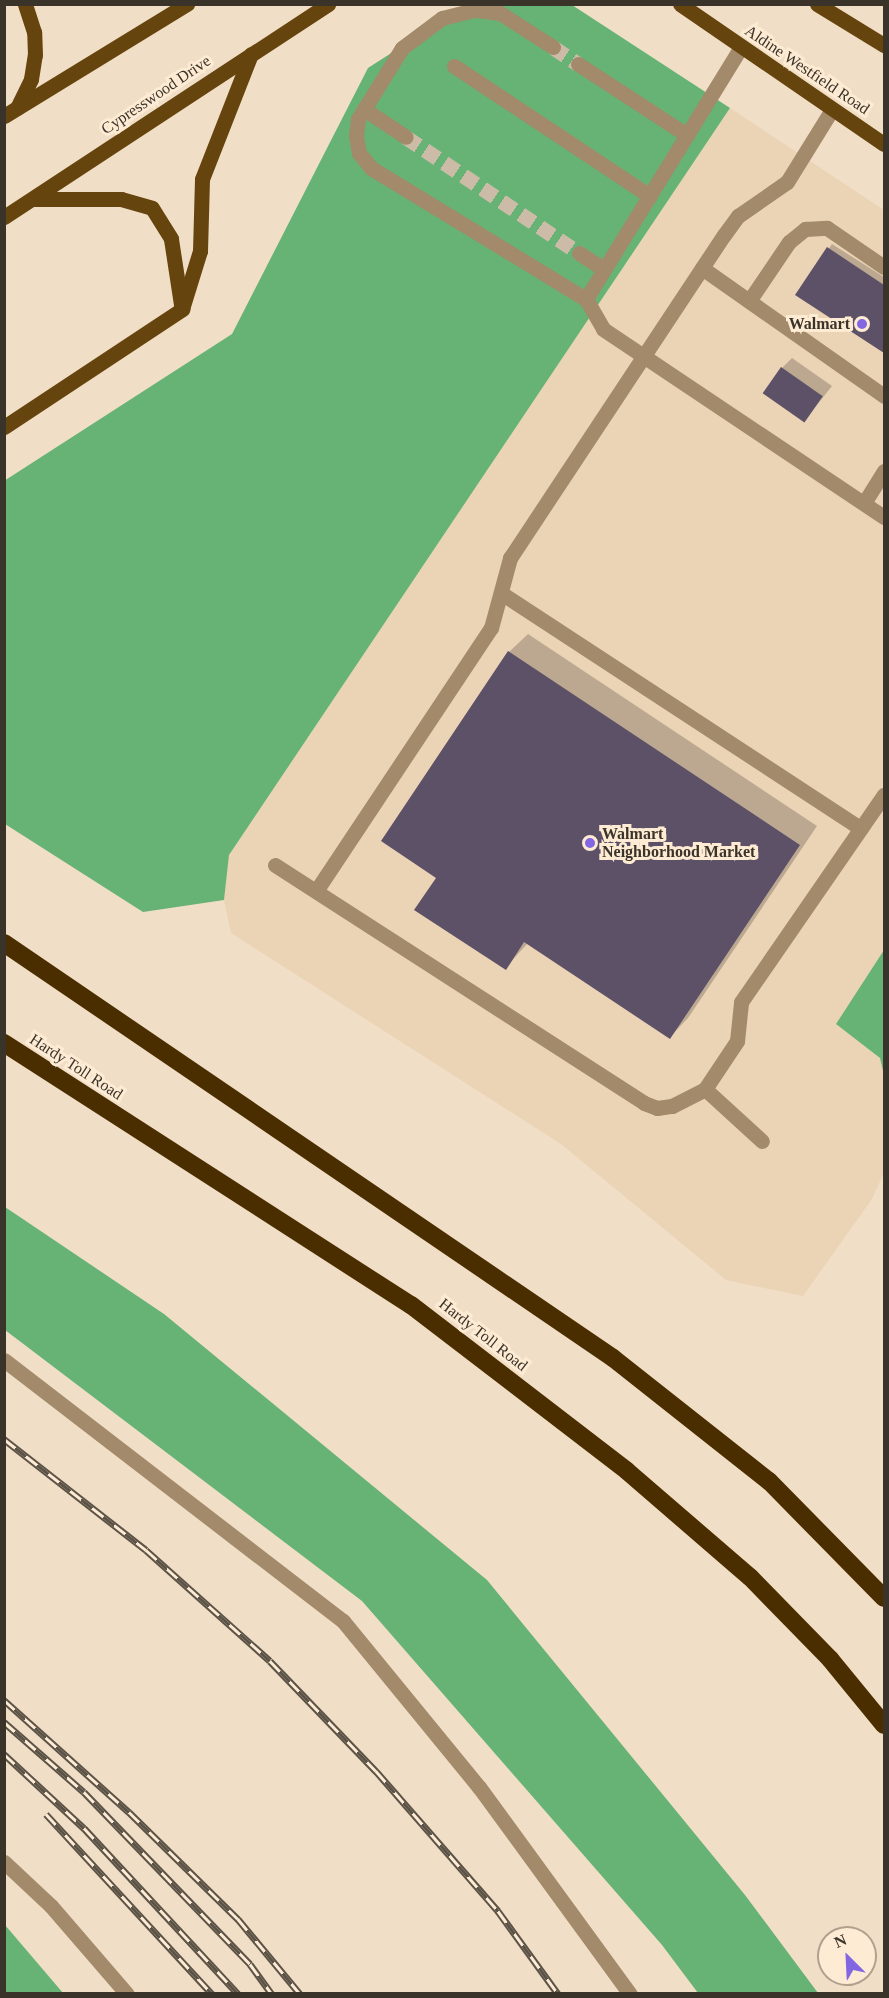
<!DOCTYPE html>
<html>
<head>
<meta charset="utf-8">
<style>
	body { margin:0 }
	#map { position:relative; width:889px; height:1998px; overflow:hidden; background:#f1dec6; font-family:Georgia,serif }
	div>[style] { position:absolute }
	.built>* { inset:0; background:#ebd3b5 }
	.forest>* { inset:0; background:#66b375 }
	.shadow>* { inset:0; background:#0003 }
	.building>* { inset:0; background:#5d5167; transform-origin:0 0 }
	.minor-tunnel>* { height:15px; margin-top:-7.5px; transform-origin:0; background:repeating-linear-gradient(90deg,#ccbca7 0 15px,transparent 0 23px) }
	.minor>* { height:15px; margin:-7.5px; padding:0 7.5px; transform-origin:7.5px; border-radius:7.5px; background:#a28a6a }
	.major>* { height:15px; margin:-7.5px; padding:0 7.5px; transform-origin:7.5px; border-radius:7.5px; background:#65440d }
	.highway>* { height:18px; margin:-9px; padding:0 9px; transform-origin:9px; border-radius:9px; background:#4a2e00 }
	.rail>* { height:7px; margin-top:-3.5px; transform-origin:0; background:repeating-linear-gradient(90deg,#feebd3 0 14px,#5c5347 0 28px); box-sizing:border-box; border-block:2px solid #5c5347 }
	.dots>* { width:16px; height:16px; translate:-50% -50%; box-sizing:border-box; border:3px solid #feebd3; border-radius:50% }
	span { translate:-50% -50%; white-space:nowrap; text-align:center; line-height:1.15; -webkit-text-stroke:6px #feebd3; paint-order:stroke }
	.street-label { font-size:16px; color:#3a332a }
	.poi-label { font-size:16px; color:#3a332a; font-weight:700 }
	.right { translate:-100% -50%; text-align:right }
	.left { translate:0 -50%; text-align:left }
	.frame { position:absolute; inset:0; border:6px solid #3a332a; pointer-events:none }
	.north { position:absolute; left:817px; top:1926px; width:60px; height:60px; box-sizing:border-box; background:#feebd3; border:2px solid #b0a18f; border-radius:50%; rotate:336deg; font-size:16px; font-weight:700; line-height:24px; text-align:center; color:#3a332a }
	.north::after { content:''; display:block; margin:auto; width:21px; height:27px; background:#8366e1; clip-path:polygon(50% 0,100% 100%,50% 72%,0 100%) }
</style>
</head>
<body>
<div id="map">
	<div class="built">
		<div style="clip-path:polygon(730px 108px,884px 210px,884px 950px,836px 1024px,880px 1058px,884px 1075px,884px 1173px,872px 1199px,803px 1296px,726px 1280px,561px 1144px,231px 933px,224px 900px,229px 855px)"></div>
	</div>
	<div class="forest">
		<div style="clip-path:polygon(466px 5px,572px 5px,730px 108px,229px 855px,224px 900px,143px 912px,5px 824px,4px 481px,232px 334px,368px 68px)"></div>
		<div style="clip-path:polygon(884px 950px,884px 1075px,880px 1058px,836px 1024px)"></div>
		<div style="clip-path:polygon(5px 1207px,164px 1314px,487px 1580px,745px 1895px,818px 1993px,698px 1993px,662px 1945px,362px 1601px,5px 1330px)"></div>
		<div style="clip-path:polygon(4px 1925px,5px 1925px,63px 1993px,5px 1993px)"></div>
	</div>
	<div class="shadow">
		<div style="clip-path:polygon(832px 244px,884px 277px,884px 352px,797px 295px)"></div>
		<div style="clip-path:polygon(792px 358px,832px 386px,805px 420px,782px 368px)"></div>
		<div style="clip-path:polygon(528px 634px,817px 826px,688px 1018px,670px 1037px,528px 943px,505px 968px,438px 878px,509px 652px)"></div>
	</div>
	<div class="building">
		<div style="clip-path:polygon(827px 247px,884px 285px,884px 353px,795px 295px)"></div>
		<div style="left:781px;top:367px;width:51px;height:32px;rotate:35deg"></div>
		<div style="clip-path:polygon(508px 651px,800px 845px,670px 1039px,524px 942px,506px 970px,414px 910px,436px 878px,381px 841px)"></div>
	</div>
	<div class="minor-tunnel">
		<div style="left:553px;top:47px;width:30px;rotate:34deg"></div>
		<div style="left:406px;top:137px;width:208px;rotate:33.8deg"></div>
	</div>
	<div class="minor">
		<div style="left:553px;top:47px;width:63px;rotate:-147.3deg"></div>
		<div style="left:500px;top:13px;width:26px;rotate:-173deg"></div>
		<div style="left:474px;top:10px;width:33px;rotate:166deg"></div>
		<div style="left:442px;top:18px;width:50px;rotate:143.1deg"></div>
		<div style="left:402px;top:48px;width:84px;rotate:121.8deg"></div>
		<div style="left:358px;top:119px;width:17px;rotate:97deg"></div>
		<div style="left:356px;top:136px;width:17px;rotate:80deg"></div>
		<div style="left:359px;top:153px;width:19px;rotate:51deg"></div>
		<div style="left:371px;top:168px;width:252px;rotate:31.4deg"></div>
		<div style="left:741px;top:47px;width:296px;rotate:121.6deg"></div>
		<div style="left:586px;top:299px;width:34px;rotate:60deg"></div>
		<div style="left:603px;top:329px;width:338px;rotate:33.8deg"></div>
		<div style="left:578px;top:64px;width:130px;rotate:33.1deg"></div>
		<div style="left:454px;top:66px;width:235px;rotate:33.6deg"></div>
		<div style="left:364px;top:109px;width:50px;rotate:33.7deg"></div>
		<div style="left:579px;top:253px;width:30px;rotate:33deg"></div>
		<div style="left:702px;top:268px;width:223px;rotate:35.1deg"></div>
		<div style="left:749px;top:301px;width:71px;rotate:-55.9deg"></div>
		<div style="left:789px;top:242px;width:21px;rotate:-39deg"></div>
		<div style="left:805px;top:229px;width:22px;rotate:-3deg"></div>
		<div style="left:827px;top:228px;width:69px;rotate:34.4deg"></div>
		<div style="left:864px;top:503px;width:38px;rotate:-58deg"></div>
		<div style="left:501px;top:593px;width:430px;rotate:33.2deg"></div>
		<div style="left:275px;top:865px;width:439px;rotate:32.8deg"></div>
		<div style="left:644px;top:1103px;width:14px;rotate:21deg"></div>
		<div style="left:657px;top:1108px;width:15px;rotate:-8deg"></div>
		<div style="left:672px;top:1106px;width:37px;rotate:-27deg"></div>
		<div style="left:705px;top:1089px;width:58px;rotate:-56.3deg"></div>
		<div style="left:737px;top:1041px;width:39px;rotate:-84deg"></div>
		<div style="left:741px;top:1002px;width:252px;rotate:-55.4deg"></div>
		<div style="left:316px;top:891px;width:316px;rotate:-56.4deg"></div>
		<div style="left:491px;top:628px;width:73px;rotate:-74.8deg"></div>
		<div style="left:510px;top:558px;width:387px;rotate:-56.5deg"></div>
		<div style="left:724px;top:235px;width:24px;rotate:-54deg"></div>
		<div style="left:738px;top:216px;width:60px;rotate:-34.8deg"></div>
		<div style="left:787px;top:182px;width:84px;rotate:-58.2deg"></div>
		<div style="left:705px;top:1089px;width:77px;rotate:42.4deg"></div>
		<div style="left:4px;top:1360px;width:428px;rotate:37.6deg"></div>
		<div style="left:343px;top:1621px;width:215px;rotate:50.7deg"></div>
		<div style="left:479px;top:1787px;width:256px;rotate:53.9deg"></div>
		<div style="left:4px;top:1862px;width:64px;rotate:43.1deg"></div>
		<div style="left:51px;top:1906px;width:116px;rotate:49.2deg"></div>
	</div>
	<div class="major">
		<div style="left:680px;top:4px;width:247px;rotate:34.5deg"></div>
		<div style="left:817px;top:4px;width:79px;rotate:31.5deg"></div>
		<div style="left:17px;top:108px;width:32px;rotate:-64deg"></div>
		<div style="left:31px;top:79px;width:24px;rotate:-81deg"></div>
		<div style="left:35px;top:55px;width:23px;rotate:-92deg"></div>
		<div style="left:34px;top:32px;width:29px;rotate:-108deg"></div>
		<div style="left:4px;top:116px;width:215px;rotate:-31.5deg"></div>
		<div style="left:33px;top:199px;width:88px"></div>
		<div style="left:121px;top:199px;width:32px;rotate:16deg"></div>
		<div style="left:152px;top:208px;width:36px;rotate:58deg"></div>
		<div style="left:171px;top:239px;width:66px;rotate:81.3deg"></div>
		<div style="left:4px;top:217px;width:388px;rotate:-33.3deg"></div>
		<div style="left:4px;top:427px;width:214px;rotate:-33.5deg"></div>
		<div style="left:182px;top:309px;width:61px;rotate:-72.8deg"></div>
		<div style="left:200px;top:251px;width:72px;rotate:-88.4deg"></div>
		<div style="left:202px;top:179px;width:134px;rotate:-68.6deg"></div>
	</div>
	<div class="highway">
		<div style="left:4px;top:943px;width:737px;rotate:34.27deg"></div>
		<div style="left:613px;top:1358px;width:199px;rotate:38.3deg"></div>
		<div style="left:769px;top:1481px;width:164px;rotate:45.5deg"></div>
		<div style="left:4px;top:1043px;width:484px;rotate:32.8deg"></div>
		<div style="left:411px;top:1305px;width:272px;rotate:37.5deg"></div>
		<div style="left:627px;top:1471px;width:162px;rotate:40.8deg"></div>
		<div style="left:750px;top:1577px;width:115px;rotate:45.7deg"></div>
		<div style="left:830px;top:1659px;width:85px;rotate:50.7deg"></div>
	</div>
	<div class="rail">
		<div style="left:4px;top:1439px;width:180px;rotate:38deg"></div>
		<div style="left:146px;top:1550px;width:166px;rotate:41.8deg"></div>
		<div style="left:270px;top:1661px;width:153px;rotate:46.1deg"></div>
		<div style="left:376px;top:1771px;width:186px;rotate:48.9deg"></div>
		<div style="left:498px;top:1911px;width:102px;rotate:54.1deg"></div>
		<div style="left:4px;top:1700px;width:168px;rotate:41.9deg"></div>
		<div style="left:129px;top:1812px;width:153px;rotate:44.5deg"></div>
		<div style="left:238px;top:1919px;width:97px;rotate:50.4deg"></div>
		<div style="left:4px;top:1722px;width:106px;rotate:41.2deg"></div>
		<div style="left:84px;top:1792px;width:239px;rotate:46deg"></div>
		<div style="left:250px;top:1964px;width:37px;rotate:54deg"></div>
		<div style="left:4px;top:1754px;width:109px;rotate:42.8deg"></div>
		<div style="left:84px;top:1828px;width:226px;rotate:47.1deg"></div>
		<div style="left:46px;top:1814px;width:245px;rotate:47.3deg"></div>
	</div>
	<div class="dots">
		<div style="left:862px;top:324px;background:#8366e1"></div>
		<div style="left:590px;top:843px;background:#8366e1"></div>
	</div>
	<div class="street-label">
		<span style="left:807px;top:70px;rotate:34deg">Aldine Westfield Road</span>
		<span style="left:156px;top:95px;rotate:-34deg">Cypresswood Drive</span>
		<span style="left:76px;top:1067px;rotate:33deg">Hardy Toll Road</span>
		<span style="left:483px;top:1335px;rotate:38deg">Hardy Toll Road</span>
	</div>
	<div class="poi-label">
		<span class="right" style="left:850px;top:324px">Walmart</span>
		<span class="left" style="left:602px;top:843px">Walmart<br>Neighborhood Market</span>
	</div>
	<div class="frame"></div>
	<div class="north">N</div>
</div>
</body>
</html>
